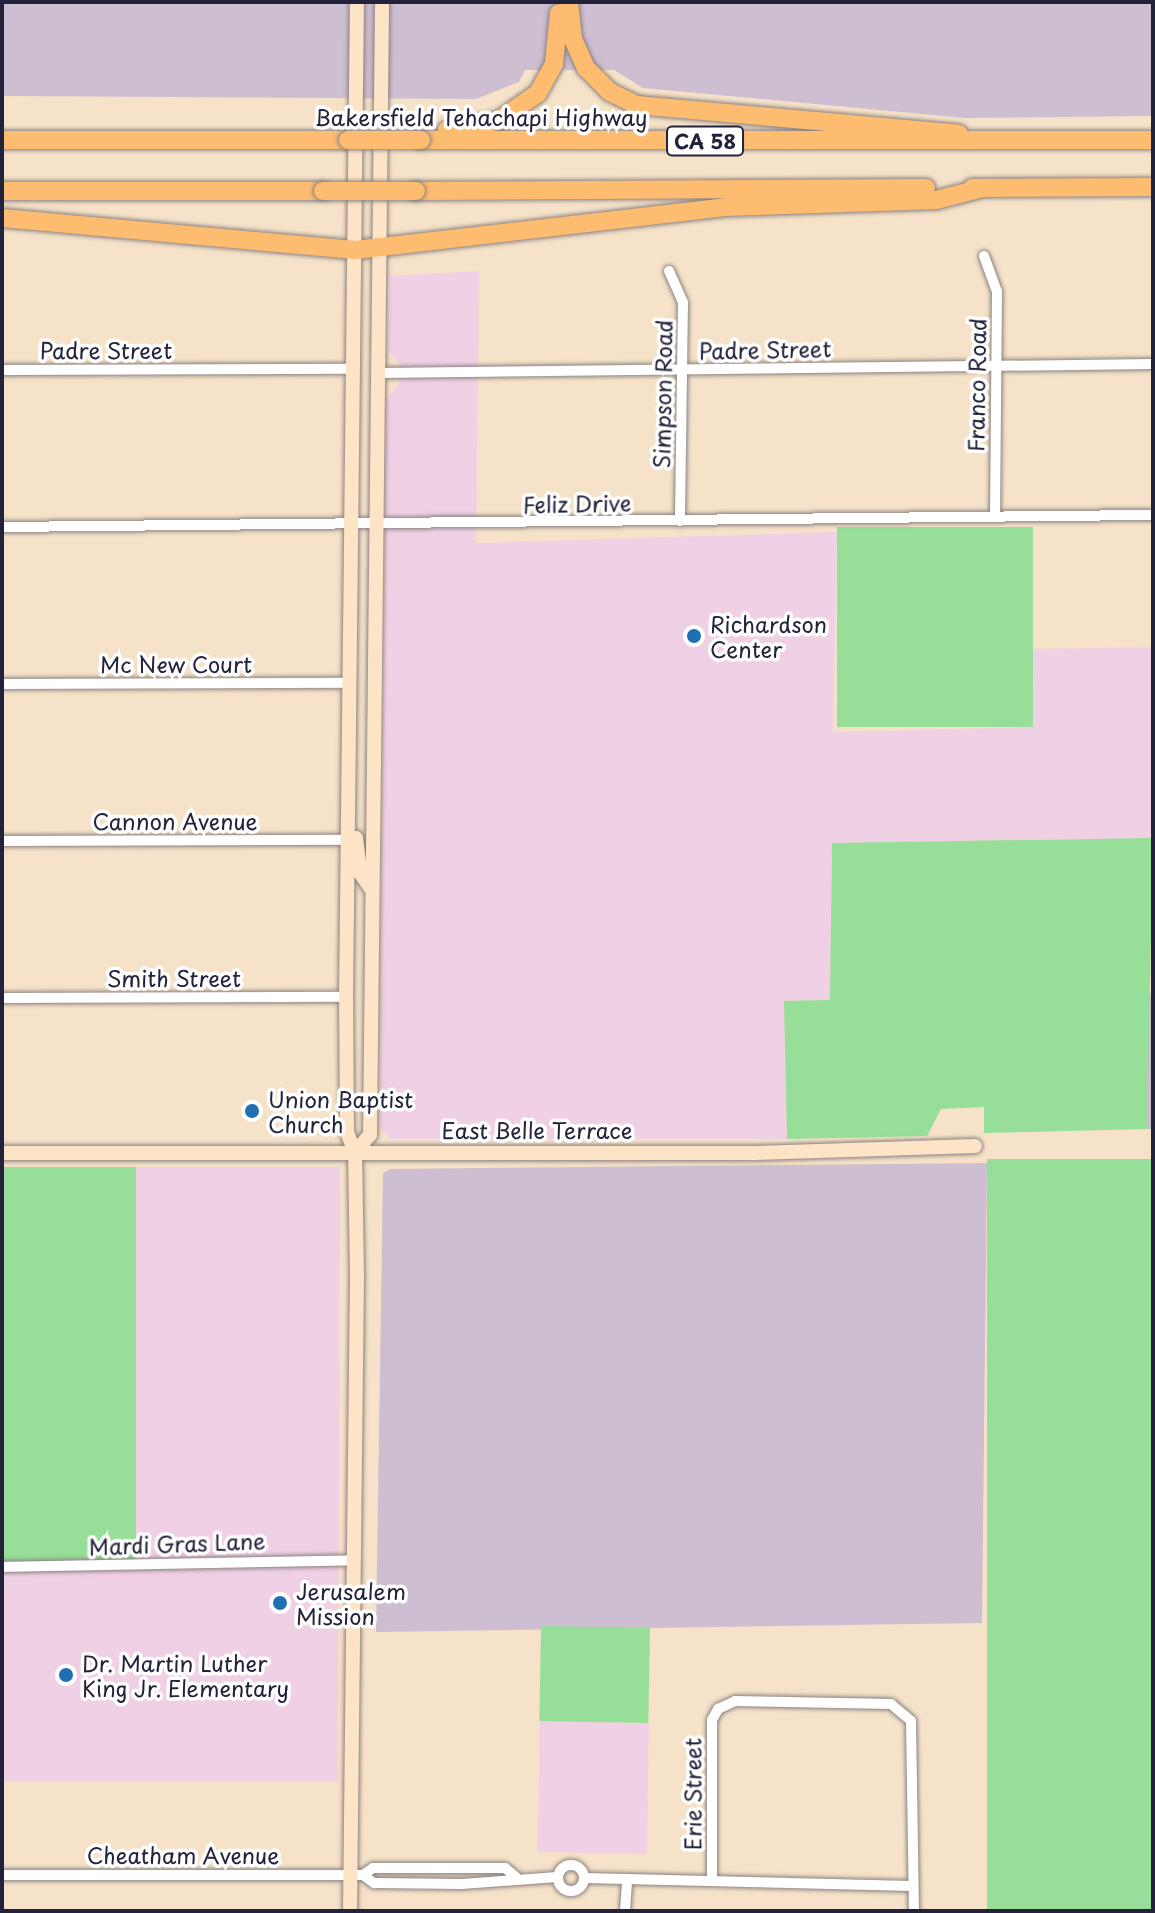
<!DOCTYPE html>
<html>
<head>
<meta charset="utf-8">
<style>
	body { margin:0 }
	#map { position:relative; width:1155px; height:1913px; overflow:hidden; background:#f5e2c8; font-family:"Playpen Sans",sans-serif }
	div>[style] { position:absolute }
	.built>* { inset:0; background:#f0d0e4; transform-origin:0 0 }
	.industrial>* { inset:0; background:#cebed1; transform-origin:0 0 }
	.green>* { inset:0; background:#97de98; transform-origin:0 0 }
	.roads { filter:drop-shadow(0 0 2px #8c8282) drop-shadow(0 0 2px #8c8282) }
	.street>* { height:10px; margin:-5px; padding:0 5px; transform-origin:5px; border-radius:5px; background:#fff }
	.street>.ring { margin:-5px; padding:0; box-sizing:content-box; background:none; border:10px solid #fff; border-radius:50% }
	.secondary>* { height:14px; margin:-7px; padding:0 7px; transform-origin:7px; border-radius:7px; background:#fee4c6 }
	.highway>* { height:18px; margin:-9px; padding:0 9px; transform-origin:9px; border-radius:9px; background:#fdbc70 }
	.bridges { filter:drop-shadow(0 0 2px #8c8282) drop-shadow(0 0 2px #8c8282) }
	.highway-bridge>* { height:18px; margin:-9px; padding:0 9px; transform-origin:9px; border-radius:9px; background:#fdbc70 }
	.dots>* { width:22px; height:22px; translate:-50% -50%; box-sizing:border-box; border:4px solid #fff; border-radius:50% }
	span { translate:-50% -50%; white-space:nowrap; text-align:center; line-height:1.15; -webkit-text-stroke:7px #fff; paint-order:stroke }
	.shield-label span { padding:2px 6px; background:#fff; border:2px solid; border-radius:6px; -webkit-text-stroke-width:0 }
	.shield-label { font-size:20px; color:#22223b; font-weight:700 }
	.street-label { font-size:22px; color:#22223b }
	.poi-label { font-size:22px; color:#22223b }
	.left { translate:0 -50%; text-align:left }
	.frame { position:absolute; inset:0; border:4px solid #22223b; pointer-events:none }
</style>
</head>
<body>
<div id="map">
	<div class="built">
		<div style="clip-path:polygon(479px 271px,476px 543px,837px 532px,833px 732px,1033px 727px,1034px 649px,1153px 647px,1153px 838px,832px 843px,830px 1000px,784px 1001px,787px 1139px,391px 1139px,380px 1128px,386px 399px,399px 383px,399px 364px,388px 350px,390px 276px)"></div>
		<div style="clip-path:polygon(136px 1167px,340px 1167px,338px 1781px,2px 1781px,2px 1568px,131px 1568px)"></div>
		<div style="left:540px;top:1721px;width:109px;height:131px;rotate:1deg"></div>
	</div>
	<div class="industrial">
		<div style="clip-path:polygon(2px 2px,1153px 2px,1153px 116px,964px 118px,643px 88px,614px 70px,525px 70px,519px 82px,476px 99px,2px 96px)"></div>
		<div style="left:1147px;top:994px;width:6px;height:135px"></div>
		<div style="clip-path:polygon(987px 1163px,982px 1623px,376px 1632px,383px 1173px,390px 1169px)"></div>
	</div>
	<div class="green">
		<div style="left:1033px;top:527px;width:200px;height:196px;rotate:90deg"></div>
		<div style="clip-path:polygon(1153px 838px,1147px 1129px,984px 1133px,984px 1107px,941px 1109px,927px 1136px,787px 1139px,784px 1001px,830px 1000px,832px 843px)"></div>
		<div style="left:1153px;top:1159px;width:752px;height:166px;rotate:90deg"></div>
		<div style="left:2px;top:1167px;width:134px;height:401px"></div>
		<div style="left:650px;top:1628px;width:95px;height:109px;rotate:91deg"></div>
	</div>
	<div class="roads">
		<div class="street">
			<div style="left:984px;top:256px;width:37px;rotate:70deg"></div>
			<div style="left:997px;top:291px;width:226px;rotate:90.5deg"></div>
			<div style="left:669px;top:271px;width:34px;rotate:66deg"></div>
			<div style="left:683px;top:302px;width:219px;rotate:90.8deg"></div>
			<div style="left:2px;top:370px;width:352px;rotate:-0.2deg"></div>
			<div style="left:377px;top:373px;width:776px;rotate:-0.66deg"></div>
			<div style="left:2px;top:527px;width:1151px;rotate:-0.6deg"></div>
			<div style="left:2px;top:684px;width:348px;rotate:-0.2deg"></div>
			<div style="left:2px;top:841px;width:346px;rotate:-0.2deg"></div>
			<div style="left:2px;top:998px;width:344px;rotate:-0.2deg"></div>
			<div style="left:2px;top:1567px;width:352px;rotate:-1.1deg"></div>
			<div class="ring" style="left:558px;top:1865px;width:16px;height:16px"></div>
			<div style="left:2px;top:1875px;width:361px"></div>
			<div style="left:363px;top:1875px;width:12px;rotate:-35deg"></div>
			<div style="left:373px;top:1868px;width:132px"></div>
			<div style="left:505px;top:1868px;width:14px;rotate:39deg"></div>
			<div style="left:363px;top:1875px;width:14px;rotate:36deg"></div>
			<div style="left:374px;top:1883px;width:88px;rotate:0.7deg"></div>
			<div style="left:462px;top:1884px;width:95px;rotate:-4.2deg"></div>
			<div style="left:585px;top:1878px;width:327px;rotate:1.4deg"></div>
			<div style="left:712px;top:1881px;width:161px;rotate:-90deg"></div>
			<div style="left:712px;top:1720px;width:13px;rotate:-61deg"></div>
			<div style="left:718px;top:1709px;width:19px;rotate:-25deg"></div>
			<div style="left:735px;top:1701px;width:156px;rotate:1.1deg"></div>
			<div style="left:891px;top:1704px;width:26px;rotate:40deg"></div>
			<div style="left:911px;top:1721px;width:190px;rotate:89.1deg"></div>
			<div style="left:625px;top:1911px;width:32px;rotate:-86deg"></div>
		</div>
		<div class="secondary">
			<div style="left:356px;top:838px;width:35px;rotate:83deg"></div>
			<div style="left:360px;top:873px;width:19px;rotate:55deg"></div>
			<div style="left:355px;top:1152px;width:23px;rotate:-49deg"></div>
			<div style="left:370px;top:1135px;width:1133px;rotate:-89.39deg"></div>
			<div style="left:2px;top:1153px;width:753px"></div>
			<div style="left:755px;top:1153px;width:220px;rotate:-1.8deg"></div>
			<div style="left:350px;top:1911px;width:634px;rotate:-89.37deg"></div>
			<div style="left:357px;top:1277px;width:125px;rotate:-90.9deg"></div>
			<div style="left:355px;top:1152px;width:22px;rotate:-112deg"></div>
			<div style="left:347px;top:1132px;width:135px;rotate:-90.4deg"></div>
			<div style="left:346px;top:997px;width:995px;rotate:-89.37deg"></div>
		</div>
		<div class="highway">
			<div style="left:569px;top:2px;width:37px;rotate:84deg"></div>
			<div style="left:573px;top:39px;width:32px;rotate:66deg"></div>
			<div style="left:586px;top:68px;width:34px;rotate:45deg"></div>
			<div style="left:610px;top:92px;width:30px;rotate:26deg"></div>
			<div style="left:637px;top:105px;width:323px;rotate:5.1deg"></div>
			<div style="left:447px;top:130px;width:52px;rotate:-10deg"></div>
			<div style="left:498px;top:121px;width:49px;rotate:-35deg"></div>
			<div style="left:538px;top:93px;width:33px;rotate:-61deg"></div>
			<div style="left:554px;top:64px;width:51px;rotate:-84.4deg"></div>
			<div style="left:2px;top:140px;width:346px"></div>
			<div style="left:421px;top:140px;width:732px"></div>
			<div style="left:972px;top:188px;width:181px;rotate:-0.3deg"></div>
			<div style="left:2px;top:191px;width:321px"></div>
			<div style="left:416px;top:191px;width:510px;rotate:-0.34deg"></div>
			<div style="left:2px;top:218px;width:354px;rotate:5.2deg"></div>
			<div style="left:355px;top:250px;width:373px;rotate:-6.6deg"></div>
			<div style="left:726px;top:207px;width:210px;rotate:-1.9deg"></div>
			<div style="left:936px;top:200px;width:49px;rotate:-14.3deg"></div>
		</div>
	</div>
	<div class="bridges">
		<div class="highway-bridge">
			<div style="left:348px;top:140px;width:73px"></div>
			<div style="left:323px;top:191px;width:93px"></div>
		</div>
	</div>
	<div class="dots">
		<div style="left:694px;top:636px;background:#1f6fb2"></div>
		<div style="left:252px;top:1111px;background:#1f6fb2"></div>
		<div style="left:280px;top:1603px;background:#1f6fb2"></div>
		<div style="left:66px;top:1675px;background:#1f6fb2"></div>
	</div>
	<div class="shield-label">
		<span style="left:705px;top:141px">CA 58</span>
	</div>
	<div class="street-label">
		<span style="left:481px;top:117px">Bakersfield Tehachapi Highway</span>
		<span style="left:765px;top:349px;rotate:-1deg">Padre Street</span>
		<span style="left:106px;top:350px">Padre Street</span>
		<span style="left:976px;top:385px;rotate:-89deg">Franco Road</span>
		<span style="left:662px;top:394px;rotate:-89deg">Simpson Road</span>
		<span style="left:577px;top:503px;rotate:-1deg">Feliz Drive</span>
		<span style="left:176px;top:664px">Mc New Court</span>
		<span style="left:175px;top:821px">Cannon Avenue</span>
		<span style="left:174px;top:978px">Smith Street</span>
		<span style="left:537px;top:1130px">East Belle Terrace</span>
		<span style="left:177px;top:1543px;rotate:-2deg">Mardi Gras Lane</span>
		<span style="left:692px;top:1794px;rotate:-90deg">Erie Street</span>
		<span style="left:183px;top:1855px">Cheatham Avenue</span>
	</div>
	<div class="poi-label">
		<span class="left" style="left:710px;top:636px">Richardson<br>Center</span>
		<span class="left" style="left:268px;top:1111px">Union Baptist<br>Church</span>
		<span class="left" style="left:296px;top:1603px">Jerusalem<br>Mission</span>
		<span class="left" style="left:82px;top:1675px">Dr. Martin Luther<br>King Jr. Elementary</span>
	</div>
	<div class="frame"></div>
</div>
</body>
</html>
